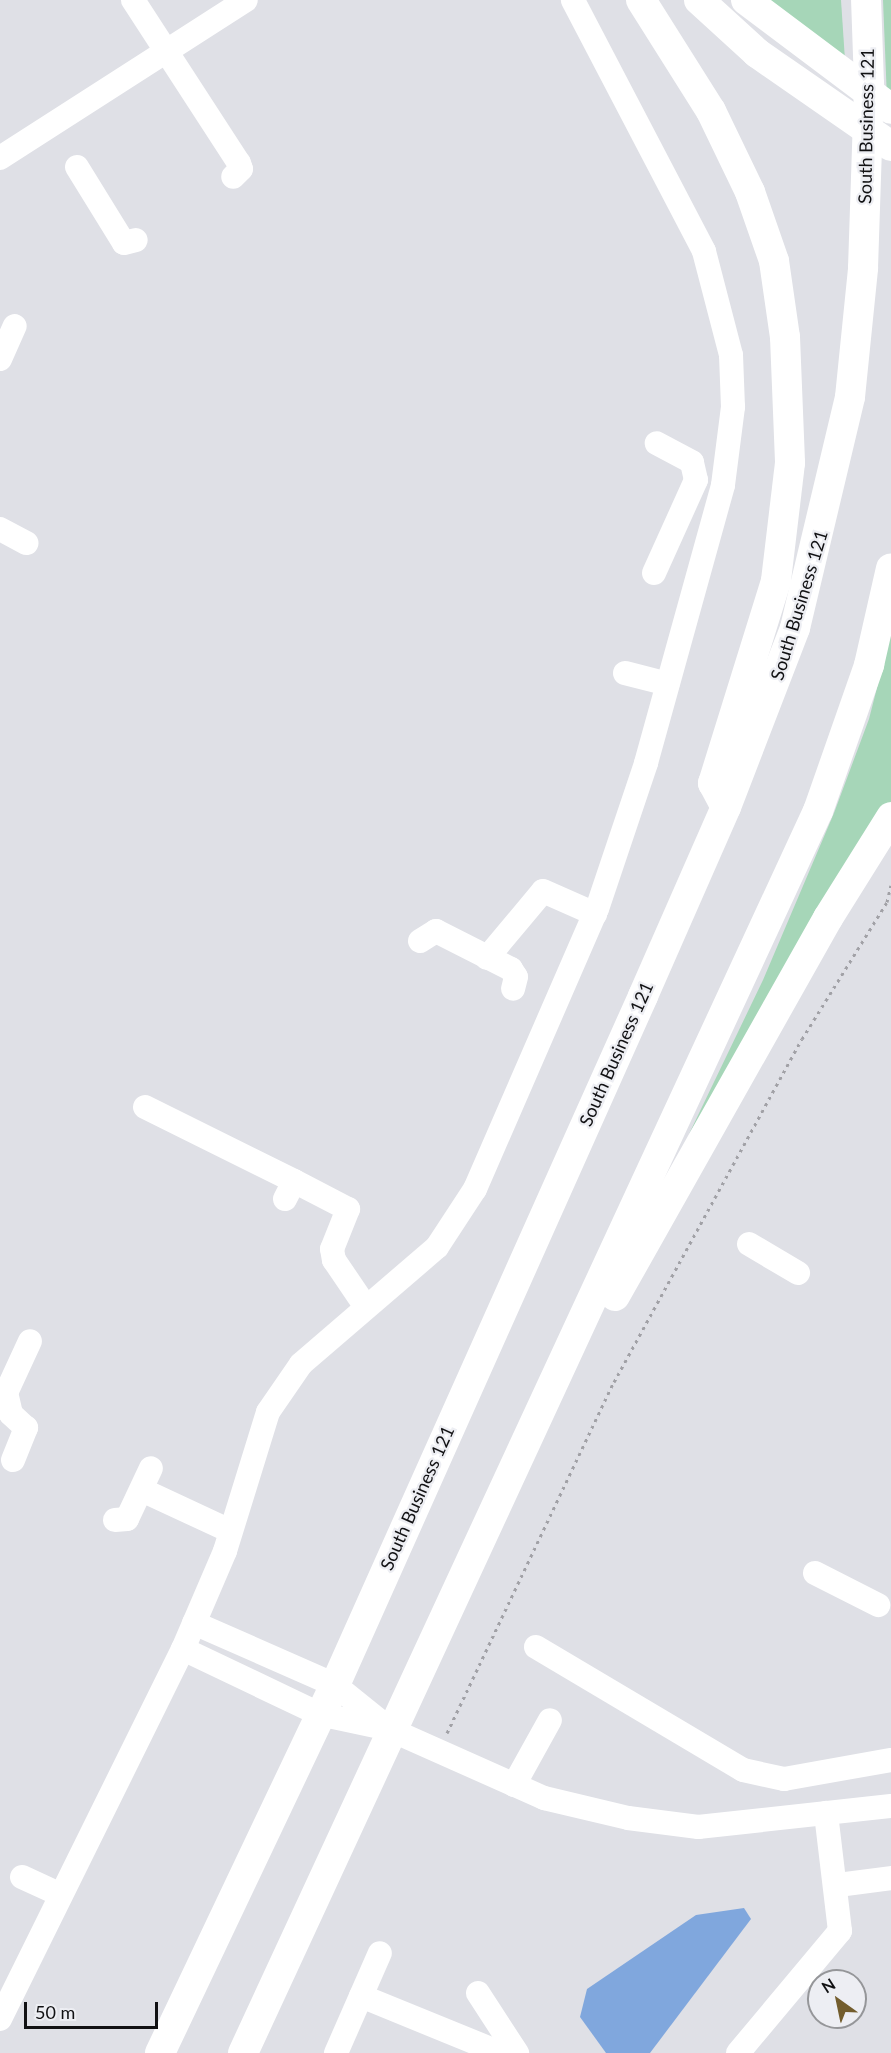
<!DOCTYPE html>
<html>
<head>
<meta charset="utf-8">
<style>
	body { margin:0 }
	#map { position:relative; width:891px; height:2053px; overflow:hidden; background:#dfe0e6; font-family:Lato,sans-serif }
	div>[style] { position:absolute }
	.green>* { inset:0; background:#a6d6b8 }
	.water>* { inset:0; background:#80a7dd }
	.path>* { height:3px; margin-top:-1.5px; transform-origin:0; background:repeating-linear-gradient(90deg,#a1a1a6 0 3px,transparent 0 7.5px) }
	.minor>* { height:24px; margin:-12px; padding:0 12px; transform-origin:12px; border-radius:12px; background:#fff }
	.major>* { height:30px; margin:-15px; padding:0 15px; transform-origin:15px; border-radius:15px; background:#fff }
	span { translate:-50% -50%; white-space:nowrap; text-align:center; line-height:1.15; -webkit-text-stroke:4.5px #edeef3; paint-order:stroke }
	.street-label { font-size:18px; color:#111113 }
	.north { position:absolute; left:807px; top:1969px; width:60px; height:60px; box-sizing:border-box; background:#edeef3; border:2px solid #959699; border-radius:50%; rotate:327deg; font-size:16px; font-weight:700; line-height:24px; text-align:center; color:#111113 }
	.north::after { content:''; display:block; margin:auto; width:21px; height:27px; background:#735d2d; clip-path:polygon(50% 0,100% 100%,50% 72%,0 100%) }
	.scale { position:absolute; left:24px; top:2002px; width:134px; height:27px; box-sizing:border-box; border:3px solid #111113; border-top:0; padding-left:8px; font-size:18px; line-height:21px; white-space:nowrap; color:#111113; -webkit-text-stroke:4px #edeef3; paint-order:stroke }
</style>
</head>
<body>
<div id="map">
	<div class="green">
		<div style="clip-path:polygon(750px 0,841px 0,846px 75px)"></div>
		<div style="clip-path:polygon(883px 0,891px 0,891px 102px,887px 99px)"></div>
		<div style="clip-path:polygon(891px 633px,891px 808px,689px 1134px,763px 980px,834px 813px,869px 719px)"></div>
	</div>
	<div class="water">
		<div style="clip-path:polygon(744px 1908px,751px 1919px,650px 2053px,606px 2053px,580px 2017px,587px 1989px,696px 1915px)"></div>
	</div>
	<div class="path">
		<div style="left:447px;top:1733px;width:389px;rotate:-64.6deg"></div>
		<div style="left:614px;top:1382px;width:391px;rotate:-61.3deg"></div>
		<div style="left:802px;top:1039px;width:161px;rotate:-58.2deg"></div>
		<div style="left:887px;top:902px;width:17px;rotate:-77deg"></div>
	</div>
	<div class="minor">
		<div style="left:133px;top:0;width:194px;rotate:57deg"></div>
		<div style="left:239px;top:163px;width:6px;rotate:72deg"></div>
		<div style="left:241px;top:169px;width:11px;rotate:135deg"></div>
		<div style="left:0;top:158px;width:292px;rotate:-32.7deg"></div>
		<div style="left:77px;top:167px;width:89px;rotate:58.3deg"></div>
		<div style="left:124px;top:243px;width:12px;rotate:-14deg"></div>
		<div style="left:0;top:359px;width:36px;rotate:-66deg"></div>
		<div style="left:0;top:529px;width:30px;rotate:28deg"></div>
		<div style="left:654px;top:573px;width:102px;rotate:-65.7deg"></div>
		<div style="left:696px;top:480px;width:18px;rotate:-103deg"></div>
		<div style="left:692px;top:462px;width:40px;rotate:-152deg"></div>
		<div style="left:625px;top:673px;width:44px;rotate:14.3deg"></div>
		<div style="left:420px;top:941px;width:19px;rotate:-32deg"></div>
		<div style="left:436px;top:931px;width:84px;rotate:26.9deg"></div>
		<div style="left:511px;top:969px;width:9px;rotate:58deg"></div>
		<div style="left:516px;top:977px;width:12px;rotate:104deg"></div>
		<div style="left:487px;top:958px;width:87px;rotate:-50.1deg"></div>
		<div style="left:543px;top:891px;width:57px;rotate:23.9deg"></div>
		<div style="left:145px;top:1107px;width:166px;rotate:26.4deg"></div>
		<div style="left:285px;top:1199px;width:20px;rotate:-63deg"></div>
		<div style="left:294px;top:1181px;width:61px;rotate:27.4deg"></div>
		<div style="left:348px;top:1209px;width:43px;rotate:111.8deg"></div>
		<div style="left:332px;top:1249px;width:11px;rotate:80deg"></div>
		<div style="left:334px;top:1260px;width:57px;rotate:55.8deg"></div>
		<div style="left:749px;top:1244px;width:57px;rotate:30.6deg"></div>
		<div style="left:13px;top:1460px;width:35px;rotate:-68deg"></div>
		<div style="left:26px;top:1428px;width:21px;rotate:-137deg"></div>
		<div style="left:11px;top:1414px;width:22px;rotate:-103deg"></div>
		<div style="left:6px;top:1393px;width:57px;rotate:-65.2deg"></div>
		<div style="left:142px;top:1490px;width:97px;rotate:25deg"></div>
		<div style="left:115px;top:1520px;width:12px;rotate:-5deg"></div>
		<div style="left:127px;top:1519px;width:56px;rotate:-64.8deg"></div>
		<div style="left:815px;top:1573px;width:71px;rotate:26.9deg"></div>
		<div style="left:194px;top:1623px;width:154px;rotate:23.7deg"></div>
		<div style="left:335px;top:1685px;width:67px;rotate:38.9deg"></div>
		<div style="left:536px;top:1647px;width:241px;rotate:30.7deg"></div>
		<div style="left:743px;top:1770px;width:42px;rotate:12.4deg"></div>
		<div style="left:784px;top:1779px;width:109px;rotate:-10.1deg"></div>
		<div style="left:183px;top:1649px;width:151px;rotate:25.5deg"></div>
		<div style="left:319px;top:1714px;width:72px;rotate:12.1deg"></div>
		<div style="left:389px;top:1729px;width:170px;rotate:24deg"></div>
		<div style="left:544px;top:1798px;width:86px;rotate:13.4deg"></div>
		<div style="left:628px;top:1818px;width:71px;rotate:7.3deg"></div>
		<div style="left:698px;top:1827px;width:194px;rotate:-6.2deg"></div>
		<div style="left:514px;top:1785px;width:74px;rotate:-61deg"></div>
		<div style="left:22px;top:1877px;width:41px;rotate:24.7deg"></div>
		<div style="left:838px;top:1885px;width:53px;rotate:-7.5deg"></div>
		<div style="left:478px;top:1993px;width:72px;rotate:57deg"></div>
		<div style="left:361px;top:1996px;width:151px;rotate:22.2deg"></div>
		<div style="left:0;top:2019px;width:413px;rotate:-63.7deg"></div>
		<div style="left:183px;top:1649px;width:107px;rotate:-66.8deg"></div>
		<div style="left:225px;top:1551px;width:145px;rotate:-72.8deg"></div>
		<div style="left:268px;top:1412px;width:58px;rotate:-55.5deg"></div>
		<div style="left:301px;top:1364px;width:179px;rotate:-40.7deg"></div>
		<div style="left:437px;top:1247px;width:69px;rotate:-56.8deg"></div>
		<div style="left:475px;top:1189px;width:305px;rotate:-66.5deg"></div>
		<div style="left:597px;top:909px;width:154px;rotate:-71.4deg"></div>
		<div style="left:646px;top:763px;width:288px;rotate:-74.5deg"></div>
		<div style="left:723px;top:485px;width:79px;rotate:-82.7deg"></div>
		<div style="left:733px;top:407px;width:52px;rotate:-92.2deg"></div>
		<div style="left:731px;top:355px;width:107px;rotate:-104.6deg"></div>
		<div style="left:704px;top:251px;width:283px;rotate:-117.6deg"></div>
		<div style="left:336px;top:2053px;width:109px;rotate:-66.3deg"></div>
		<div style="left:738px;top:2053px;width:159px;rotate:-50.1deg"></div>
		<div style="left:840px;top:1931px;width:119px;rotate:-96.8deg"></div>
	</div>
	<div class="major">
		<div style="left:641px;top:0;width:131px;rotate:57.8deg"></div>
		<div style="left:711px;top:111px;width:90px;rotate:64.3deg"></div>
		<div style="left:750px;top:192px;width:73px;rotate:70.8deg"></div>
		<div style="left:774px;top:261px;width:77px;rotate:81.8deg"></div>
		<div style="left:785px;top:337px;width:126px;rotate:87.7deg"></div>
		<div style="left:790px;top:463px;width:119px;rotate:96.8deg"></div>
		<div style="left:776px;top:581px;width:212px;rotate:107.3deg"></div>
		<div style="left:713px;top:783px;width:27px;rotate:62deg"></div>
		<div style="left:699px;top:0;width:79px;rotate:42.4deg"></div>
		<div style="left:757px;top:53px;width:163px;rotate:34.8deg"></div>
		<div style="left:746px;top:0;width:181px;rotate:36.9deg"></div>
		<div style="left:615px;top:1296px;width:434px;rotate:-60.6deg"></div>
		<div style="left:828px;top:918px;width:119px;rotate:-58deg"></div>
		<div style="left:160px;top:2053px;width:407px;rotate:-64.6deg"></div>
		<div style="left:335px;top:1685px;width:755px;rotate:-65.91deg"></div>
		<div style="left:643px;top:996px;width:206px;rotate:-66.3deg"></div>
		<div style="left:726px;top:807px;width:192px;rotate:-68.9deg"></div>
		<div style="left:795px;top:628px;width:237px;rotate:-76.6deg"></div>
		<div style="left:850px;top:397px;width:130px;rotate:-84.2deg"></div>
		<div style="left:863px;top:268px;width:184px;rotate:-88.1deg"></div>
		<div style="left:869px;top:84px;width:84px;rotate:-92deg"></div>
		<div style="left:243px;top:2053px;width:1369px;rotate:-65.16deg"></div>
		<div style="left:818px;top:811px;width:155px;rotate:-70.7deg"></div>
		<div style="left:869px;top:665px;width:99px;rotate:-77.2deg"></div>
	</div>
	<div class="street-label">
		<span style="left:866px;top:126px;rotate:-89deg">South Business 121</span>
		<span style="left:799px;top:605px;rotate:-73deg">South Business 121</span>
		<span style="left:616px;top:1054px;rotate:-66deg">South Business 121</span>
		<span style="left:417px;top:1498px;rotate:-66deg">South Business 121</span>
	</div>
	<div class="north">N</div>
	<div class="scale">50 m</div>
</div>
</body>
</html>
